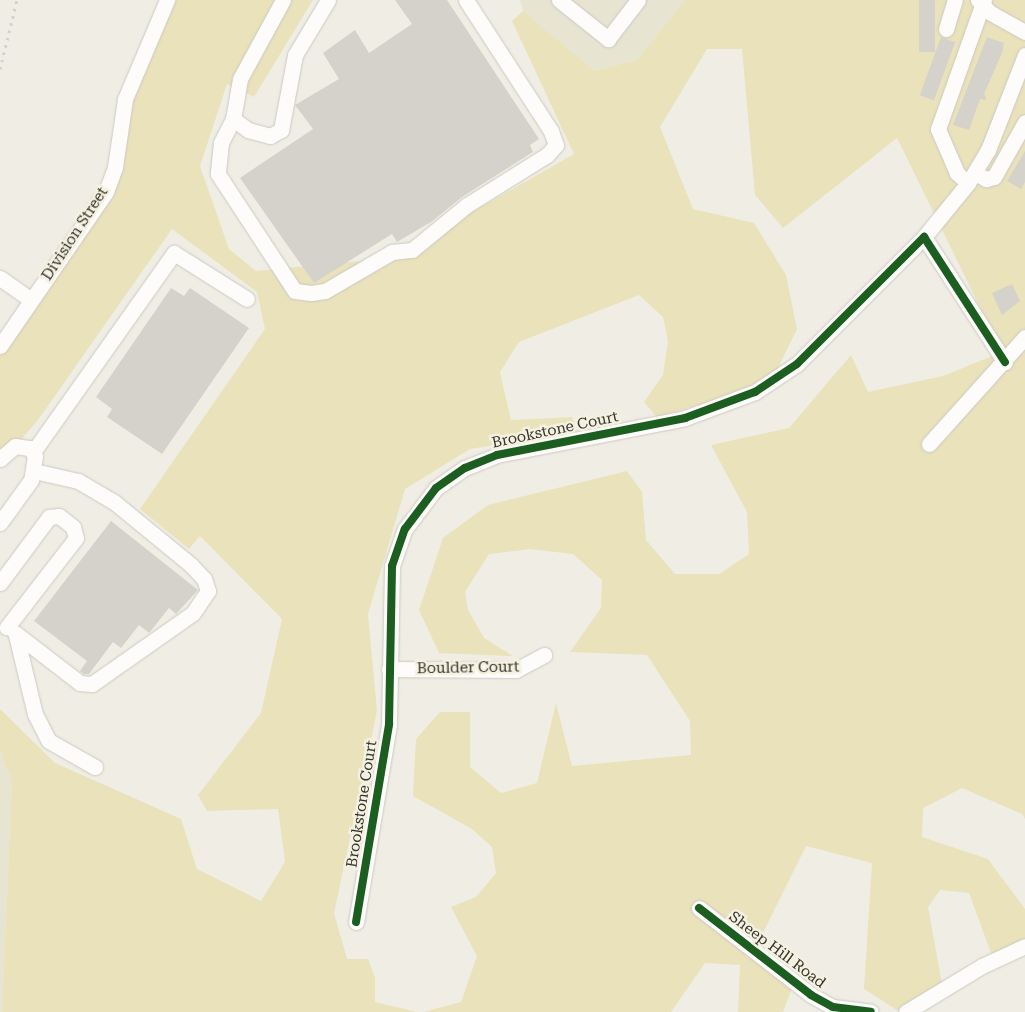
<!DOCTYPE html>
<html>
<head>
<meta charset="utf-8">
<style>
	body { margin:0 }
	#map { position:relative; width:1025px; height:1012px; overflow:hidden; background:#f0eee4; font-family:"Roboto Serif",serif }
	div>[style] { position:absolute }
	.built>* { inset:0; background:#e7e4d2 }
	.green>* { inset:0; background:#e9e2bb }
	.building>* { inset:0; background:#d4d2cb; transform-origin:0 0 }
	.roads { filter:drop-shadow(0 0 1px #cbc9c2) drop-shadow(0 0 1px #cbc9c2) }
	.minor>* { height:15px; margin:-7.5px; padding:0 7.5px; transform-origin:7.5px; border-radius:7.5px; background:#fdfcfb }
	.rail>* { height:3px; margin-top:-1.5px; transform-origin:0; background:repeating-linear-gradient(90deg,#d1d1cf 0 2.5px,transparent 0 7.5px) }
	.cycleway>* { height:8px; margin:-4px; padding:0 4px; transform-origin:4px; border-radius:4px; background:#1b5e20 }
	span { translate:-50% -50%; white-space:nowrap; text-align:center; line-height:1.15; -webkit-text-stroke:5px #f4f1e0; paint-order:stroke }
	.street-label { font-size:15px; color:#33322c }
</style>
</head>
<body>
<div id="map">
	<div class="built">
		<div style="clip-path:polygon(520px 0,685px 0,637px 60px,595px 71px,523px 11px)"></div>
		<div style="clip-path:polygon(0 749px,12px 782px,2px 1012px,0 1012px)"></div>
	</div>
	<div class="green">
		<div style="clip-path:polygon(164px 0,313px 0,254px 97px,227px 84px,200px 166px,229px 249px,256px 271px,392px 258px,574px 154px,512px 21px,523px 11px,595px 71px,637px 60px,685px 0,1025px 0,1025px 819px,1022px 814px,962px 788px,923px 808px,922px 837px,988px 859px,1025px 909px,1025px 947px,994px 961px,969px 893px,940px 890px,928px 907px,943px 989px,900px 1012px,864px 989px,872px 863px,806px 846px,755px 949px,794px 983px,783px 1012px,738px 1012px,740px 965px,705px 963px,671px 1012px,423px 1012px,461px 1002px,477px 956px,451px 907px,476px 897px,496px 873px,492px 847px,472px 829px,413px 796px,416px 739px,440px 712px,470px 712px,470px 767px,501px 793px,537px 783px,556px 703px,572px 766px,691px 755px,690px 721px,647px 655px,570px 652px,601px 608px,602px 580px,573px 554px,530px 549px,489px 554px,465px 592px,468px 610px,484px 638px,513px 656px,439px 653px,419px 610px,443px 538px,488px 505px,627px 471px,642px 492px,646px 540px,675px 574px,719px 574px,749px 554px,747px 512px,711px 445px,789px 428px,851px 355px,868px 392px,943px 376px,1002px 352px,897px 138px,783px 228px,755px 195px,742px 49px,707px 49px,660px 127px,693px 209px,754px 223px,786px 275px,797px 329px,776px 372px,754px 389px,657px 417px,644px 402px,663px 375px,668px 341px,663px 317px,639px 295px,519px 342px,500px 372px,511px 420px,572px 417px,577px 432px,470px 449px,405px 489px,368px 614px,377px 711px,334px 913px,347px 959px,368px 959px,375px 978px,375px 1002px,417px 1012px,2px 1012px,12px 782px,0 749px,0 709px,55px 763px,181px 819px,197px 869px,261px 901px,285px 862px,278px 809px,207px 811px,198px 795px,261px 713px,282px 619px,200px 536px,189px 549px,140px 509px,265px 329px,257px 292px,172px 229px,38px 420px,0 464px,0 355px,108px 197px,135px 70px)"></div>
	</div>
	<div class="building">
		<div style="clip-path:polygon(395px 0,447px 0,539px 139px,530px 145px,533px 152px,462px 197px,431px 222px,397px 242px,392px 234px,314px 283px,240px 178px,313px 129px,295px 105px,339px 79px,323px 53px,355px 30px,369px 53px,412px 24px)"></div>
		<div style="left:919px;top:0;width:16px;height:52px"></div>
		<div style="left:941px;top:37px;width:15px;height:62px;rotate:20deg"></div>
		<div style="clip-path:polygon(987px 37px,1004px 43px,1002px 53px,984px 94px,987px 100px,980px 99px,969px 130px,953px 125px)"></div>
		<div style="clip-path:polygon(1025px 151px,1025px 182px,1021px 189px,1007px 181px)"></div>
		<div style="clip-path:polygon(1012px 284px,1020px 301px,1002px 315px,992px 293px)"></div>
		<div style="clip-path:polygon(171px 288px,184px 296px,190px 288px,249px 328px,162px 454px,107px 417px,112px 409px,96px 397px)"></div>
		<div style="clip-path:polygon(111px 521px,198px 590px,176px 614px,169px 608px,149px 633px,139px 625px,121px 648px,113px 642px,89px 674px,84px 674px,80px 671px,87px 661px,34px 621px)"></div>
	</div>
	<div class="roads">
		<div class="minor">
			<div style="left:283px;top:0;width:90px;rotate:118.6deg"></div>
			<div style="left:240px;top:79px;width:41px;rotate:99.9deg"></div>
			<div style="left:233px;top:119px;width:27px;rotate:117deg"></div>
			<div style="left:221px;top:143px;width:31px;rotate:96deg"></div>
			<div style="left:218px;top:174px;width:140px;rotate:56.7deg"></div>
			<div style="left:295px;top:291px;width:16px;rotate:7deg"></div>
			<div style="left:311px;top:293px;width:14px;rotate:-8deg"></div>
			<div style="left:325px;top:291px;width:78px;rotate:-30.2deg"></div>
			<div style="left:392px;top:252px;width:20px;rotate:-6deg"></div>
			<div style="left:412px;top:250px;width:71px;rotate:-39.3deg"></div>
			<div style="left:467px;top:205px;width:94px;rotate:-32deg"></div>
			<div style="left:547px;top:155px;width:13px;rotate:-48deg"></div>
			<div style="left:556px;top:145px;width:15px;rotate:-110deg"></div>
			<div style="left:551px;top:131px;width:156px;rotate:-123deg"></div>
			<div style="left:559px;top:0;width:63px;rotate:38.5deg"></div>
			<div style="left:608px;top:39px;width:49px;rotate:-52.4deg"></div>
			<div style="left:978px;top:0;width:16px;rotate:47deg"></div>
			<div style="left:989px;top:12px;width:41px;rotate:29.1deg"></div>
			<div style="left:946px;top:29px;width:30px;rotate:-73deg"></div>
			<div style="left:233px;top:119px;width:19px;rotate:36deg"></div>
			<div style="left:248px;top:130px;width:23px;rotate:15deg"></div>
			<div style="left:270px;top:136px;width:13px;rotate:-29deg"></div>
			<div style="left:281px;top:130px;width:76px;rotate:-79.4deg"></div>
			<div style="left:295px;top:55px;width:64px;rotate:-59deg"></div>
			<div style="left:975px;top:173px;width:13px;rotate:29deg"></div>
			<div style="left:986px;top:179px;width:8px;rotate:-14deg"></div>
			<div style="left:994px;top:177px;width:63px;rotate:-60.6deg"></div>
			<div style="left:968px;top:183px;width:15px;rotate:-138deg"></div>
			<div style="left:957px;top:173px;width:48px;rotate:-113.4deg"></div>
			<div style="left:938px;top:129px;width:137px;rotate:-70.4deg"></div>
			<div style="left:924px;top:237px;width:70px;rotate:-50.8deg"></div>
			<div style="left:968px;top:183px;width:39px;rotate:-59deg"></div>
			<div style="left:988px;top:150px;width:102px;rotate:-68.7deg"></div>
			<div style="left:0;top:278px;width:38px;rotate:35deg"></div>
			<div style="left:0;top:346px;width:187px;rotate:-55.5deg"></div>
			<div style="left:106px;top:192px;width:27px;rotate:-70deg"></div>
			<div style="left:115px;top:167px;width:69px;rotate:-81.6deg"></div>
			<div style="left:125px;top:99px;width:108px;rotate:-67deg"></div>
			<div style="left:929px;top:444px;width:144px;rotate:-48.1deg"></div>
			<div style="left:33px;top:452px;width:244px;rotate:-54.7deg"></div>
			<div style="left:174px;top:253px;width:86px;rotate:32.2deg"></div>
			<div style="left:0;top:459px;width:20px;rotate:-41deg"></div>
			<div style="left:15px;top:446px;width:15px;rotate:8deg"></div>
			<div style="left:30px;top:448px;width:9px;rotate:58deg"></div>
			<div style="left:35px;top:456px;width:24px;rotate:99deg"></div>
			<div style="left:31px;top:480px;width:53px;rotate:125.8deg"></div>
			<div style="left:0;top:583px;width:82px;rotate:-53.4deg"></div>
			<div style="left:49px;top:517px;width:10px;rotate:-6deg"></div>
			<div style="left:59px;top:516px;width:18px;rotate:38deg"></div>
			<div style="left:73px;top:527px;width:11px;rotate:75deg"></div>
			<div style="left:76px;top:538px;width:113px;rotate:127.8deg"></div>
			<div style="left:15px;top:633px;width:82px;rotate:37.6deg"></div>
			<div style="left:80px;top:683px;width:12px;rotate:5deg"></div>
			<div style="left:92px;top:684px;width:123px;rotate:-35.1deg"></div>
			<div style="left:193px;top:613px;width:27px;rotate:-56deg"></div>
			<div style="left:208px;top:591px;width:13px;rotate:-108deg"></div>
			<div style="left:204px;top:579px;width:19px;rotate:-133deg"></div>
			<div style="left:191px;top:565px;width:99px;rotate:-140.7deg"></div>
			<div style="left:114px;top:502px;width:42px;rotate:-149.7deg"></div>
			<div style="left:78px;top:481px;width:45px;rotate:-167.2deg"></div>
			<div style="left:16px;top:635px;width:81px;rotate:76.5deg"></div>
			<div style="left:35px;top:714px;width:30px;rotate:63deg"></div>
			<div style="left:49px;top:741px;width:53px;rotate:29.5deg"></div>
			<div style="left:389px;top:669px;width:127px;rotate:0.5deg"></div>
			<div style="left:516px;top:670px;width:32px;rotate:-28deg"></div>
			<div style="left:699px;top:908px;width:142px;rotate:37.8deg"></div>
			<div style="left:811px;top:995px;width:25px;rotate:29deg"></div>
			<div style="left:833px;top:1007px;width:38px;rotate:7deg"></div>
			<div style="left:356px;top:922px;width:201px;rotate:-80.5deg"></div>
			<div style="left:389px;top:724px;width:158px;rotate:-88.9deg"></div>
			<div style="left:392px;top:566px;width:39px;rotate:-71deg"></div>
			<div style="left:405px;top:529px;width:51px;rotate:-52.9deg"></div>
			<div style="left:436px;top:488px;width:35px;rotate:-35deg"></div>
			<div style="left:465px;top:468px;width:35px;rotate:-22deg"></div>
			<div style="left:497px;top:455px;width:192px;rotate:-11.1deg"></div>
			<div style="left:685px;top:418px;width:75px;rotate:-20.4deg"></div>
			<div style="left:755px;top:392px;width:50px;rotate:-33.7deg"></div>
			<div style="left:797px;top:364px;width:180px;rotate:-45deg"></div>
			<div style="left:924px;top:237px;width:149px;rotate:57.1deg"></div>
			<div style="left:906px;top:1012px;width:89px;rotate:-31.2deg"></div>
			<div style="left:982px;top:966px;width:47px;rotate:-24.9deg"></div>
		</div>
	</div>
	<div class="rail">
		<div style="left:0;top:69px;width:71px;rotate:-76.2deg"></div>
	</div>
	<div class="cycleway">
		<div style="left:699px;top:908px;width:142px;rotate:37.8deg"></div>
		<div style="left:811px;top:995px;width:25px;rotate:29deg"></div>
		<div style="left:833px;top:1007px;width:38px;rotate:7deg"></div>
		<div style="left:356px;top:922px;width:201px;rotate:-80.5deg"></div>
		<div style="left:389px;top:724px;width:158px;rotate:-88.9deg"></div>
		<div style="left:392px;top:566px;width:39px;rotate:-71deg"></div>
		<div style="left:405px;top:529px;width:51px;rotate:-52.9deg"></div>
		<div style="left:436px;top:488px;width:35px;rotate:-35deg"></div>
		<div style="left:465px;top:468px;width:35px;rotate:-22deg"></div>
		<div style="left:497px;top:455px;width:192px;rotate:-11.1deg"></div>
		<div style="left:685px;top:418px;width:75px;rotate:-20.4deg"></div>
		<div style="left:755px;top:392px;width:50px;rotate:-33.7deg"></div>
		<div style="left:797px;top:364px;width:180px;rotate:-45deg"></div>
		<div style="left:924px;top:237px;width:149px;rotate:57.1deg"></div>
	</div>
	<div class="street-label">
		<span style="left:75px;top:234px;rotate:-57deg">Division Street</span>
		<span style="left:555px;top:430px;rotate:-12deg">Brookstone Court</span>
		<span style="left:468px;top:668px;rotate:-1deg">Boulder Court</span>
		<span style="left:362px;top:804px;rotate:-81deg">Brookstone Court</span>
		<span style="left:777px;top:950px;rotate:37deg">Sheep Hill Road</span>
	</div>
</div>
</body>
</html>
